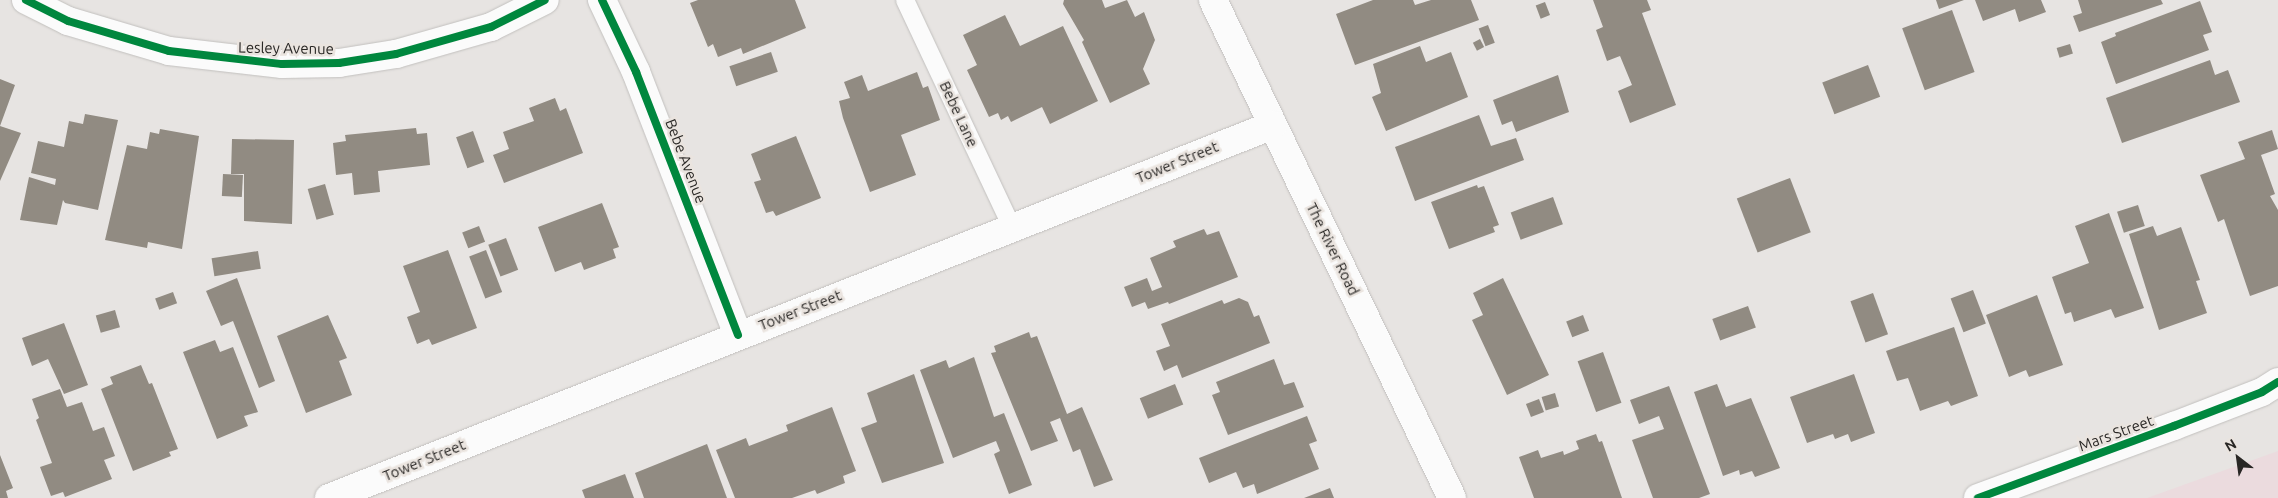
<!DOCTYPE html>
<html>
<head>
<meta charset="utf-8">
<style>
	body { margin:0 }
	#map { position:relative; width:2278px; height:498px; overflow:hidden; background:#e7e4e2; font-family:Ubuntu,sans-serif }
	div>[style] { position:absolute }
	.education>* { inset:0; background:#ebdbde }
	.building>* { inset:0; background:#918b82; transform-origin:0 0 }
	.roads { filter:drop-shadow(0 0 1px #c2c0be) drop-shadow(0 0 1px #c2c0be) }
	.lane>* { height:18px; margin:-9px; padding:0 9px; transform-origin:9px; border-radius:9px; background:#fbfbfb }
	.street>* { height:28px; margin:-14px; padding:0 14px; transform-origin:14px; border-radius:14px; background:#fbfbfb }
	.secondary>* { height:28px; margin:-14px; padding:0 14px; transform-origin:14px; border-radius:14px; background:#fbfbfb }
	.cycleway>* { height:8px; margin:-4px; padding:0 4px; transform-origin:4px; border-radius:4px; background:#00873e }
	span { translate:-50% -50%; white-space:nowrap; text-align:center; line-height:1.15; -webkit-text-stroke:5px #eae4df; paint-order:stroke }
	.street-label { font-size:15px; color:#292725 }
	.north { position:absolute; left:2213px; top:433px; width:50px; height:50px; -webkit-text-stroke:4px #eae4df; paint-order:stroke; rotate:330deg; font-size:14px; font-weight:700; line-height:20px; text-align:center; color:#292725 }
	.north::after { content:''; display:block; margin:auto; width:18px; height:22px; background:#292725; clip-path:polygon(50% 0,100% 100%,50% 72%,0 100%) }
</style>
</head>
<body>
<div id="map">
	<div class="education">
		<div style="clip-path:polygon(2278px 451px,2278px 498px,2147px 498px)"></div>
	</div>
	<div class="building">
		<div style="clip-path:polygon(698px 0,795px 0,806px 28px,743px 54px,741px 48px,718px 57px,713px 44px,708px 47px,690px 3px)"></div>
		<div style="clip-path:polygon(1064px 0,1102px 0,1105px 8px,1127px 0,1135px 17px,1144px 12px,1155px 40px,1143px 69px,1150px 84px,1110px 103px,1082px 42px,1084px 40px,1063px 4px)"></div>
		<div style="clip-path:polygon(1373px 0,1413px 0,1415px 5px,1431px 0,1471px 0,1479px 20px,1355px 65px,1336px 14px)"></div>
		<div style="clip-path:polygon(1593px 0,1647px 0,1651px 10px,1642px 13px,1676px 105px,1630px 123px,1618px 91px,1632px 85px,1620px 56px,1607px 61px,1596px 30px,1603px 27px)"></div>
		<div style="clip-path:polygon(1936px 0,1964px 0,1939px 9px)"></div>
		<div style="clip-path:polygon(1975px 0,2041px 0,2046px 12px,2019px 22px,2015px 9px,1983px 21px)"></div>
		<div style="clip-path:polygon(2078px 0,2161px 0,2163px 4px,2079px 32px,2073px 16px,2082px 13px)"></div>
		<div style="clip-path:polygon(2200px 1px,2212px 32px,2203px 35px,2209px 50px,2116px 84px,2101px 42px,2116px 36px,2115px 33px)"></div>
		<div style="left:1545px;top:2px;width:14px;height:10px;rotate:69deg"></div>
		<div style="left:1952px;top:10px;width:66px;height:53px;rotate:70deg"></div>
		<div style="clip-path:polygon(1005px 15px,1020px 46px,1063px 26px,1098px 101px,1050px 124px,1042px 107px,1011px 122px,1008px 116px,1001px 120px,998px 113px,989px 117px,967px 70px,977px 65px,963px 35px)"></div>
		<div style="left:1488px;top:25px;width:19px;height:10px;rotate:69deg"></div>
		<div style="left:1480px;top:39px;width:9px;height:8px;rotate:63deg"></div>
		<div style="left:2070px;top:44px;width:10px;height:14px;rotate:73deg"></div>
		<div style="clip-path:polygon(1420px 46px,1426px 62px,1451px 52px,1468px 97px,1386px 131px,1372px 97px,1381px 93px,1373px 64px)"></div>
		<div style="left:771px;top:52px;width:21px;height:44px;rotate:71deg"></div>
		<div style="clip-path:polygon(2210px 60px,2215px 75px,2228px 70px,2240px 102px,2122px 143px,2106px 98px)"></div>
		<div style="left:1868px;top:65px;width:34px;height:49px;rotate:69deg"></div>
		<div style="clip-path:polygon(917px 72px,923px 88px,928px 86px,940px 120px,901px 135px,916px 175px,870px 192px,843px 118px,839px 101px,850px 98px,844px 82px,862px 75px,868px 91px)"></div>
		<div style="clip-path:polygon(1558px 75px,1569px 112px,1516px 132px,1512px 121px,1502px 125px,1493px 100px)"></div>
		<div style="clip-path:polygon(0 79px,15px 85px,0 126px,21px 133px,0 181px)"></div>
		<div style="clip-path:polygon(555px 98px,560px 111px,566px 108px,583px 153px,504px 183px,493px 155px,509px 149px,503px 132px,534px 121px,529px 108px)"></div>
		<div style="clip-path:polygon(85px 114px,118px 120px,98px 210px,65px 203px,63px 200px,57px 225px,20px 220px,29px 177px,55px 185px,56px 179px,31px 173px,38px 141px,64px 147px,69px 121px,83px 124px)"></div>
		<div style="clip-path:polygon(1479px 115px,1491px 146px,1516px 138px,1524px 160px,1415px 201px,1395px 147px)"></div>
		<div style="clip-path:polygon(416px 128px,417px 134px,427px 133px,430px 165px,378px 171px,380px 192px,354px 195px,352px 173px,336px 175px,333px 143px,346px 141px,345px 135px)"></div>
		<div style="clip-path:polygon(160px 129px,199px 136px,182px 249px,148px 242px,147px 248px,105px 240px,127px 145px,147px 149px,150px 132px,159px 134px)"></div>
		<div style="clip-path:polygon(2272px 130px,2278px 149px,2261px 155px,2275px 194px,2270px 196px,2278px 210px,2278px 286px,2250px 296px,2224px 219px,2218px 222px,2200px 175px,2245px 159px,2238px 142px)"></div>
		<div style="left:473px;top:131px;width:33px;height:18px;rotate:70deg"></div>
		<div style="clip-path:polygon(796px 136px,821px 198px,776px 216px,773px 211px,766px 213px,754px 182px,761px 180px,751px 154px)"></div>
		<div style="clip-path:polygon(232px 139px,294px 140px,292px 224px,244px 221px,244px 174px,231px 174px)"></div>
		<div style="left:223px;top:174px;width:20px;height:22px;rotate:3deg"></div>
		<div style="left:1790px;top:178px;width:58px;height:57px;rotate:69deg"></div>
		<div style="left:325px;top:184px;width:32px;height:18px;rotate:74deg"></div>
		<div style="clip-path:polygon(1477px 185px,1478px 188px,1484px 186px,1499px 225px,1493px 227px,1495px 232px,1449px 249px,1431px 202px)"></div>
		<div style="left:1553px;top:197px;width:29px;height:45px;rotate:70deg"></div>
		<div style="clip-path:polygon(602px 203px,619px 247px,613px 249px,616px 258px,584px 270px,581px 262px,555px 272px,538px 227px)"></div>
		<div style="left:2138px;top:205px;width:22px;height:22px;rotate:72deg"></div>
		<div style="clip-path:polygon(2109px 213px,2144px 308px,2115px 318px,2111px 309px,2074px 322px,2071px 312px,2065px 314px,2052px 277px,2089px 263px,2075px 226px)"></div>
		<div style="left:479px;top:226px;width:17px;height:18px;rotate:69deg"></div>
		<div style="clip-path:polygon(2153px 226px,2157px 236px,2181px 227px,2200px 280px,2196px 281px,2207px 313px,2159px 330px,2129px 234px)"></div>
		<div style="clip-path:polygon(1204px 229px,1207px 235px,1219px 231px,1238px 277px,1169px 304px,1168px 302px,1148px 309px,1145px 302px,1132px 307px,1124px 287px,1147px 278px,1152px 291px,1162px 287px,1150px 258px,1176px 247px,1173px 241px)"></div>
		<div style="left:506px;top:238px;width:34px;height:19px;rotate:69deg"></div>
		<div style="clip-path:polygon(448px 250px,477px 328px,432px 345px,429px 339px,417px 344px,407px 317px,420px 312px,403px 266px)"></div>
		<div style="left:486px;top:250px;width:45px;height:18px;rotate:69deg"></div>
		<div style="left:258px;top:251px;width:18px;height:47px;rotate:81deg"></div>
		<div style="clip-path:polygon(237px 278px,275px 381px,259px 388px,233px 321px,221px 326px,206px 291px)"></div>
		<div style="clip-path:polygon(1503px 278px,1549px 375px,1507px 395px,1472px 320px,1483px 315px,1473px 293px)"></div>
		<div style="left:1973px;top:290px;width:36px;height:24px;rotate:69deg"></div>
		<div style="left:173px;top:292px;width:12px;height:19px;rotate:70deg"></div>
		<div style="left:1873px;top:293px;width:44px;height:24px;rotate:70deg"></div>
		<div style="clip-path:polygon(2037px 295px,2063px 365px,2029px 377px,2026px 370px,2009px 377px,1986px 315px)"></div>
		<div style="clip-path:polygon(1239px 298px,1248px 302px,1254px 317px,1259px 315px,1270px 343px,1182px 378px,1177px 365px,1164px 371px,1156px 351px,1170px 346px,1161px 324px,1222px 300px,1224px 304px)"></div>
		<div style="left:1748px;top:306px;width:23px;height:38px;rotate:70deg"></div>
		<div style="left:115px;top:310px;width:18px;height:20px;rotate:74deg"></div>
		<div style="clip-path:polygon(328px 315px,347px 358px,339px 361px,352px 395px,306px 413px,277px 336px)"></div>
		<div style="left:1583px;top:315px;width:17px;height:18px;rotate:69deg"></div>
		<div style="clip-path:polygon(64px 323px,88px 385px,64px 394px,48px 359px,32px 366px,22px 338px)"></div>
		<div style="clip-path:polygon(1954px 327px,1978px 396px,1951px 406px,1948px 401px,1920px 411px,1908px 378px,1897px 381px,1886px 351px)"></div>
		<div style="clip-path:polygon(1029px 332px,1031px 338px,1037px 336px,1067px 414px,1082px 407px,1113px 480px,1094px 487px,1080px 449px,1073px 452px,1060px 418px,1050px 422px,1058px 441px,1031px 451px,991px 353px,996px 352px,994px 346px)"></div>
		<div style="clip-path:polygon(215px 340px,220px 352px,233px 347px,258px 412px,244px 416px,248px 426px,217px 439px,183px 352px)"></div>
		<div style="left:1603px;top:352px;width:54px;height:27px;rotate:70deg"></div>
		<div style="clip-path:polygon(974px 357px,994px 417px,1004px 413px,1032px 485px,1009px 494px,994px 454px,1000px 451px,996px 441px,953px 458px,920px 370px,946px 360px,949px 368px)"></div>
		<div style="clip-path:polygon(1274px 359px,1284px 385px,1294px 382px,1304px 407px,1228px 435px,1212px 395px,1220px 392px,1216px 382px)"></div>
		<div style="clip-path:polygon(141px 365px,149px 384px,152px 383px,178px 449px,169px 452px,171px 456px,133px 471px,101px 389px,113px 384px,110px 377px)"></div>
		<div style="clip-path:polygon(914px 374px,944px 463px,882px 483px,861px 428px,877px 422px,867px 393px)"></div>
		<div style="clip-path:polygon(1854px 374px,1875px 433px,1851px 442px,1848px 434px,1835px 439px,1833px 434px,1807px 443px,1790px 397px)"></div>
		<div style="left:1175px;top:384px;width:22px;height:38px;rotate:68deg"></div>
		<div style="clip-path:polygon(1717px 384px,1726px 407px,1751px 398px,1780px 468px,1755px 477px,1752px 471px,1740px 475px,1739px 470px,1723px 476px,1694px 392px)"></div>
		<div style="clip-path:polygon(1669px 386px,1710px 494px,1699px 498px,1653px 498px,1632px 440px,1664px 429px,1659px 416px,1639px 424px,1630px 400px)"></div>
		<div style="clip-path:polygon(60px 389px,67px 407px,82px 402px,93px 431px,104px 427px,115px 456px,104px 460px,112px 479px,65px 497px,63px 492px,51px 496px,40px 467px,52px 463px,36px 420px,39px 418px,32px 399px)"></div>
		<div style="left:1555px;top:393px;width:14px;height:14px;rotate:73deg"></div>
		<div style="left:1539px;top:399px;width:14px;height:14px;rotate:69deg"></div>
		<div style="clip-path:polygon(832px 407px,856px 471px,843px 476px,845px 483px,817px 494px,815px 490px,792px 498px,735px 498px,716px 450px,746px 438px,749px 446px,788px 431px,786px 425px)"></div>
		<div style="clip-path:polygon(1307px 416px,1317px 441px,1309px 444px,1319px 469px,1257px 494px,1254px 484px,1243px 488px,1236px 472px,1209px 483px,1199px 458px)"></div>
		<div style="clip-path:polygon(1596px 434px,1599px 442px,1602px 441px,1622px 498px,1534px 498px,1519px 457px,1538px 450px,1541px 458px,1563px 451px,1564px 455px,1579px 449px,1576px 441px)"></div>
		<div style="clip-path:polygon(707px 444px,727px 498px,644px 498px,635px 473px)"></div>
		<div style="clip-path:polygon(0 455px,13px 488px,6px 491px,8px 498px,0 498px)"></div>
		<div style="clip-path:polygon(625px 474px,634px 498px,585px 498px,582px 490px)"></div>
		<div style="clip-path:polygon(1330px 488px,1334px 498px,1304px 498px)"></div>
	</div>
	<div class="roads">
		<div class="lane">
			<div style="left:905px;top:0;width:251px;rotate:64.8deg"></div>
		</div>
		<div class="street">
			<div style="left:26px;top:0;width:47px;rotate:26.6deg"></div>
			<div style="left:68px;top:21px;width:105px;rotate:16.5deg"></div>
			<div style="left:169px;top:51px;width:114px;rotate:6.6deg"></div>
			<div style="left:282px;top:64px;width:57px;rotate:-1deg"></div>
			<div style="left:339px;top:63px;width:58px;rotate:-9deg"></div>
			<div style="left:396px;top:54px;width:99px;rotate:-15.9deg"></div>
			<div style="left:491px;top:27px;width:60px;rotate:-26.6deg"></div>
			<div style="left:602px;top:0;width:80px;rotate:64.7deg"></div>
			<div style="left:636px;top:72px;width:282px;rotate:68.8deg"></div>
			<div style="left:1978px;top:498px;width:209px;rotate:-20.2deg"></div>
			<div style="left:2174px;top:426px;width:94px;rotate:-21.1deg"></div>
			<div style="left:2262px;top:392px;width:19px;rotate:-32deg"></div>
		</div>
		<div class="secondary">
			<div style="left:1213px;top:0;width:552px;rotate:64.36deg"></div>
			<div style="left:329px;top:498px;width:1015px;rotate:-21.56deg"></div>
		</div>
	</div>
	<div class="cycleway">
		<div style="left:26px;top:0;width:47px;rotate:26.6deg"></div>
		<div style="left:68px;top:21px;width:105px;rotate:16.5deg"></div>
		<div style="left:169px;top:51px;width:114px;rotate:6.6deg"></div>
		<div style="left:282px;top:64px;width:57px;rotate:-1deg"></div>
		<div style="left:339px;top:63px;width:58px;rotate:-9deg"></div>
		<div style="left:396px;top:54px;width:99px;rotate:-15.9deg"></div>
		<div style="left:491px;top:27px;width:60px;rotate:-26.6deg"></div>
		<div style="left:602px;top:0;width:80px;rotate:64.7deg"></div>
		<div style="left:636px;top:72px;width:282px;rotate:68.8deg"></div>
		<div style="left:1978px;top:498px;width:209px;rotate:-20.2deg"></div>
		<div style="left:2174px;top:426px;width:94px;rotate:-21.1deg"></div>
		<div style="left:2262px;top:392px;width:19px;rotate:-32deg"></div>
	</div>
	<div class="street-label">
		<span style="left:286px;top:48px;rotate:1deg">Lesley Avenue</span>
		<span style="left:959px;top:114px;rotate:65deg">Bebe Lane</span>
		<span style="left:686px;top:161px;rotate:69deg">Bebe Avenue</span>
		<span style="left:1177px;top:162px;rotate:-22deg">Tower Street</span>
		<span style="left:1333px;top:249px;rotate:64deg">The River Road</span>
		<span style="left:800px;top:310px;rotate:-21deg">Tower Street</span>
		<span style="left:2116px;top:433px;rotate:-20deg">Mars Street</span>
		<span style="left:424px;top:460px;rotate:-22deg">Tower Street</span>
	</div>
	<div class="north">N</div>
</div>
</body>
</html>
